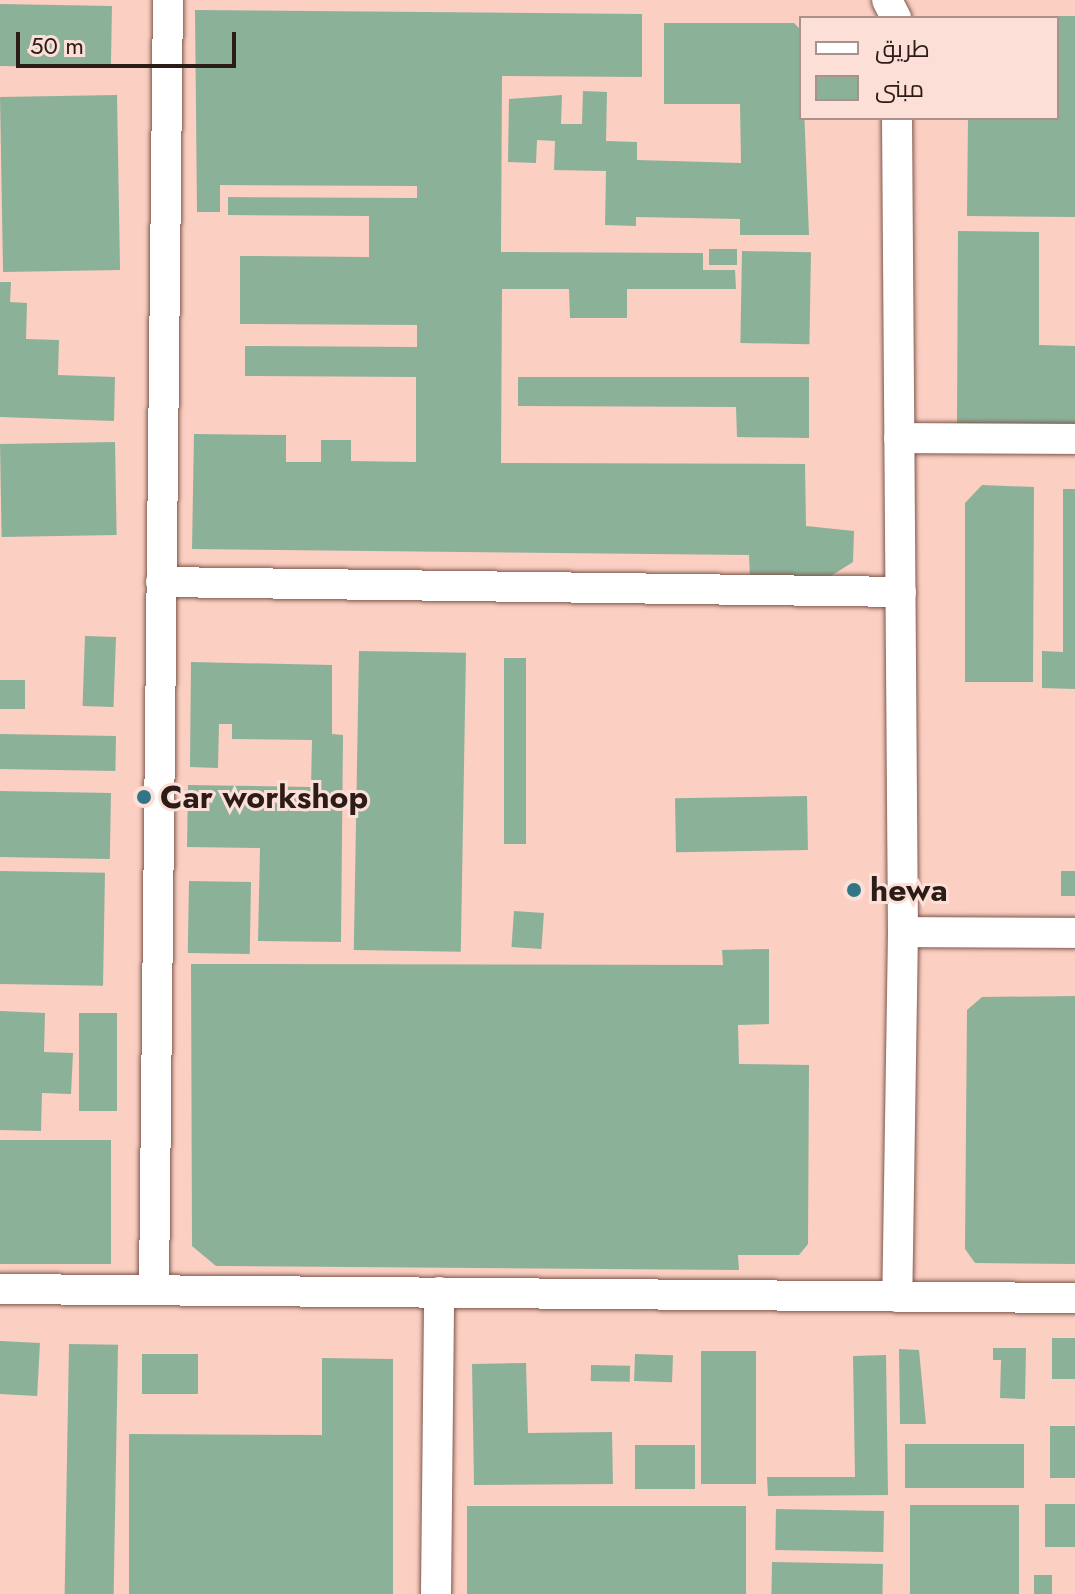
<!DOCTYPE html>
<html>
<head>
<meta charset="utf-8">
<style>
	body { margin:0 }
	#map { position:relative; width:1075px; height:1594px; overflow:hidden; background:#fbcfc2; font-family:Jost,Cairo,sans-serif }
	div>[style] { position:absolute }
	.building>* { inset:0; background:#8cb199; transform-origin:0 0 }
	.roads { filter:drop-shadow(0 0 2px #7d574c) drop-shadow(0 0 2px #7d574c) }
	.minor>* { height:30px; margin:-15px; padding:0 15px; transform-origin:15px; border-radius:15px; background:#fff }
	.dots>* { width:22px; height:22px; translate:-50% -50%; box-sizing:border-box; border:4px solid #fce0d8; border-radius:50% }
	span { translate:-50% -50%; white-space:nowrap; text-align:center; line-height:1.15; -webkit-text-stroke:6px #fce0d8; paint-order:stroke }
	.poi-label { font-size:32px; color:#2c1c17; font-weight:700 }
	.left { translate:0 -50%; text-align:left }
	.legend { position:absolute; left:799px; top:16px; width:260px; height:104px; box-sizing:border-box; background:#fce0d8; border:2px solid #a9928b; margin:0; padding:10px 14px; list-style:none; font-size:24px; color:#2c1c17 }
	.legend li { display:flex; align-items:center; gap:16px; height:40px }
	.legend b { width:40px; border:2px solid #a9928b }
	.scale { position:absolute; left:16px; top:32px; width:220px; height:36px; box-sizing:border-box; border:4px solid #2c1c17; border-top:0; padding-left:10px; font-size:24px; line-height:28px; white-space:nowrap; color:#2c1c17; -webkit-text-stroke:6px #fce0d8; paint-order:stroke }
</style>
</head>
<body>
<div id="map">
	<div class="building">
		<div style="left:0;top:4px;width:112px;height:62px;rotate:1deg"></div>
		<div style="clip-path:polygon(195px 10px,642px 14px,642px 77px,502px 76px,501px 252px,703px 253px,703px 270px,735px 270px,736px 289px,627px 289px,627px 318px,570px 318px,569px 289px,502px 289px,501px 463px,805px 464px,806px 526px,854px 531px,853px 562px,818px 584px,750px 578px,749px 555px,192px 549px,194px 434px,286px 435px,286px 462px,321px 462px,321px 440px,351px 440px,351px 461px,416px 462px,416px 377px,245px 376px,245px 346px,417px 347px,417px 325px,240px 324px,240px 256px,369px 257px,369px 216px,228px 215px,228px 197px,417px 198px,417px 186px,220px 185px,220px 212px,197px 212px)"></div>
		<div style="clip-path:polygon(1057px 16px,1075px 16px,1075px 217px,967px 216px,968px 118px,1057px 118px)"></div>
		<div style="clip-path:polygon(664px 23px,794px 23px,801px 30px,809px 235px,740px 235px,740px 219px,636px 217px,636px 226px,605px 225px,606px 171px,554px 170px,555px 141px,537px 140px,536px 163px,508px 162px,509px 99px,562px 95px,561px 124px,582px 124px,583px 91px,607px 92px,606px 141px,637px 142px,637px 160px,741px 163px,740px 104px,664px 104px)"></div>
		<div style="left:117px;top:95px;width:175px;height:117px;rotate:89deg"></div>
		<div style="clip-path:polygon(958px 231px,1039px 232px,1039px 345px,1075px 346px,1075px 426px,957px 425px)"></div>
		<div style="left:709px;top:249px;width:28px;height:16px"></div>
		<div style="left:742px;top:251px;width:69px;height:92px;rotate:1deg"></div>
		<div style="clip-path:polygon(0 282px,11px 282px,10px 302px,27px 303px,26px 339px,59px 340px,58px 375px,115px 377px,114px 421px,0 417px)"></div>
		<div style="clip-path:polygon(518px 377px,809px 377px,809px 438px,737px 437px,736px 407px,518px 406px)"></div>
		<div style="left:115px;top:442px;width:93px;height:115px;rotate:89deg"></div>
		<div style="clip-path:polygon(982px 485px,1034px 487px,1033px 682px,965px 682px,965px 503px)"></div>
		<div style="clip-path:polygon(1063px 489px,1075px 489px,1075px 689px,1042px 688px,1042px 651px,1063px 652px)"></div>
		<div style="left:85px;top:636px;width:31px;height:70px;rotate:2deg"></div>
		<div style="left:359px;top:651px;width:107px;height:299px;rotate:1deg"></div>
		<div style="left:504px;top:658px;width:22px;height:186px"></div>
		<div style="clip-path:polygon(191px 662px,332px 665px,332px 734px,343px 735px,341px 942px,258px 941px,260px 848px,187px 847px,188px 785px,311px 787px,312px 740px,232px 739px,232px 724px,219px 724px,218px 768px,190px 767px)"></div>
		<div style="left:0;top:680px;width:25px;height:29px"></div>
		<div style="left:0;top:734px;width:116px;height:35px;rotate:1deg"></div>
		<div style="left:0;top:791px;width:111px;height:66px;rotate:1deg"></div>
		<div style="left:807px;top:796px;width:54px;height:132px;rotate:89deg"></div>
		<div style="left:0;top:871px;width:105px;height:113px;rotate:1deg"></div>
		<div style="left:1061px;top:871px;width:14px;height:25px"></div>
		<div style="left:189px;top:881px;width:62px;height:72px;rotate:1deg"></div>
		<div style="left:514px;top:911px;width:30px;height:36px;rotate:4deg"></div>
		<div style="clip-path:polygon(769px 949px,769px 1024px,738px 1025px,739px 1064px,809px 1065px,808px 1244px,799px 1255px,738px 1255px,739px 1270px,229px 1266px,216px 1266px,192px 1246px,191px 964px,723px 965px,722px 950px)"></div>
		<div style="clip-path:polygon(1075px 996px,1075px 1264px,975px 1263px,965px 1249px,967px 1010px,982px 997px)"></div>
		<div style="clip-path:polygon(0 1011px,45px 1013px,44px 1052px,73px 1053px,71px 1094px,42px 1093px,41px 1131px,0 1130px)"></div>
		<div style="left:79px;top:1013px;width:38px;height:98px"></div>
		<div style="left:0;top:1140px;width:111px;height:124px"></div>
		<div style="left:1052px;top:1338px;width:23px;height:41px"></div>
		<div style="left:0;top:1341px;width:40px;height:53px;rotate:3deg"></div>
		<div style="left:69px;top:1344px;width:49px;height:250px;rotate:1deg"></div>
		<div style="clip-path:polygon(993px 1348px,1026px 1348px,1025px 1399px,1000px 1398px,1001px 1360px,993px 1360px)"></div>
		<div style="clip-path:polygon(899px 1349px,919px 1350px,926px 1424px,900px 1424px)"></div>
		<div style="left:701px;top:1351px;width:55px;height:133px"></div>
		<div style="left:142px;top:1354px;width:56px;height:40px"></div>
		<div style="left:635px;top:1354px;width:38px;height:27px;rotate:2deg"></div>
		<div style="clip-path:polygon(886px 1355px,888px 1495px,768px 1496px,767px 1477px,855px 1477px,853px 1356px)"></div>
		<div style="clip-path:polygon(322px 1358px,393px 1359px,393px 1594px,129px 1594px,129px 1434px,322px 1435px)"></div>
		<div style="clip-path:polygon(526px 1363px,528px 1433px,612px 1432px,613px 1484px,474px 1485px,472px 1364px)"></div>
		<div style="left:591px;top:1365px;width:39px;height:16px;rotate:1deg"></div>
		<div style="left:1050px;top:1426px;width:25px;height:52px"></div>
		<div style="left:905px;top:1444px;width:119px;height:44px"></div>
		<div style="left:635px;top:1445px;width:60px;height:44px"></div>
		<div style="left:1075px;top:1504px;width:43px;height:30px;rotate:90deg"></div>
		<div style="left:910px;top:1505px;width:109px;height:89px"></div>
		<div style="left:467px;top:1506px;width:279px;height:88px"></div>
		<div style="left:776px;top:1509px;width:108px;height:41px;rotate:1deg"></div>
		<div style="left:772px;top:1562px;width:111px;height:32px;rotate:1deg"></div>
		<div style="left:1034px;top:1575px;width:18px;height:19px"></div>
	</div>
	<div class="roads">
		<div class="minor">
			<div style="left:887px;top:0;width:20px;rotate:63deg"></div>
			<div style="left:897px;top:118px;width:814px;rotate:89.58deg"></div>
			<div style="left:903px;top:932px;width:365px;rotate:90.9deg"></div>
			<div style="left:899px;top:438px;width:176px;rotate:0.3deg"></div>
			<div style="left:161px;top:582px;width:740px;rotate:0.77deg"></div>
			<div style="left:903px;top:932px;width:172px;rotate:0.3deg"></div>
			<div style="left:154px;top:1288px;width:1288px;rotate:-89.38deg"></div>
			<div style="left:0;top:1289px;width:1075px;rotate:0.48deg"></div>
			<div style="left:436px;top:1594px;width:302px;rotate:-89.4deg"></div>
		</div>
	</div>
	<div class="dots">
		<div style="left:144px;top:797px;background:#327586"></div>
		<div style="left:854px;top:890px;background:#327586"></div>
	</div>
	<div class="poi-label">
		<span class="left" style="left:160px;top:797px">Car workshop</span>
		<span class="left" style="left:870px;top:890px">hewa</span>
	</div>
	<ul class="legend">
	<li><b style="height:10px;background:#fff"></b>طريق</li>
	<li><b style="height:22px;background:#8cb199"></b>مبنى</li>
	</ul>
	<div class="scale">50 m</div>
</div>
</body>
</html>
